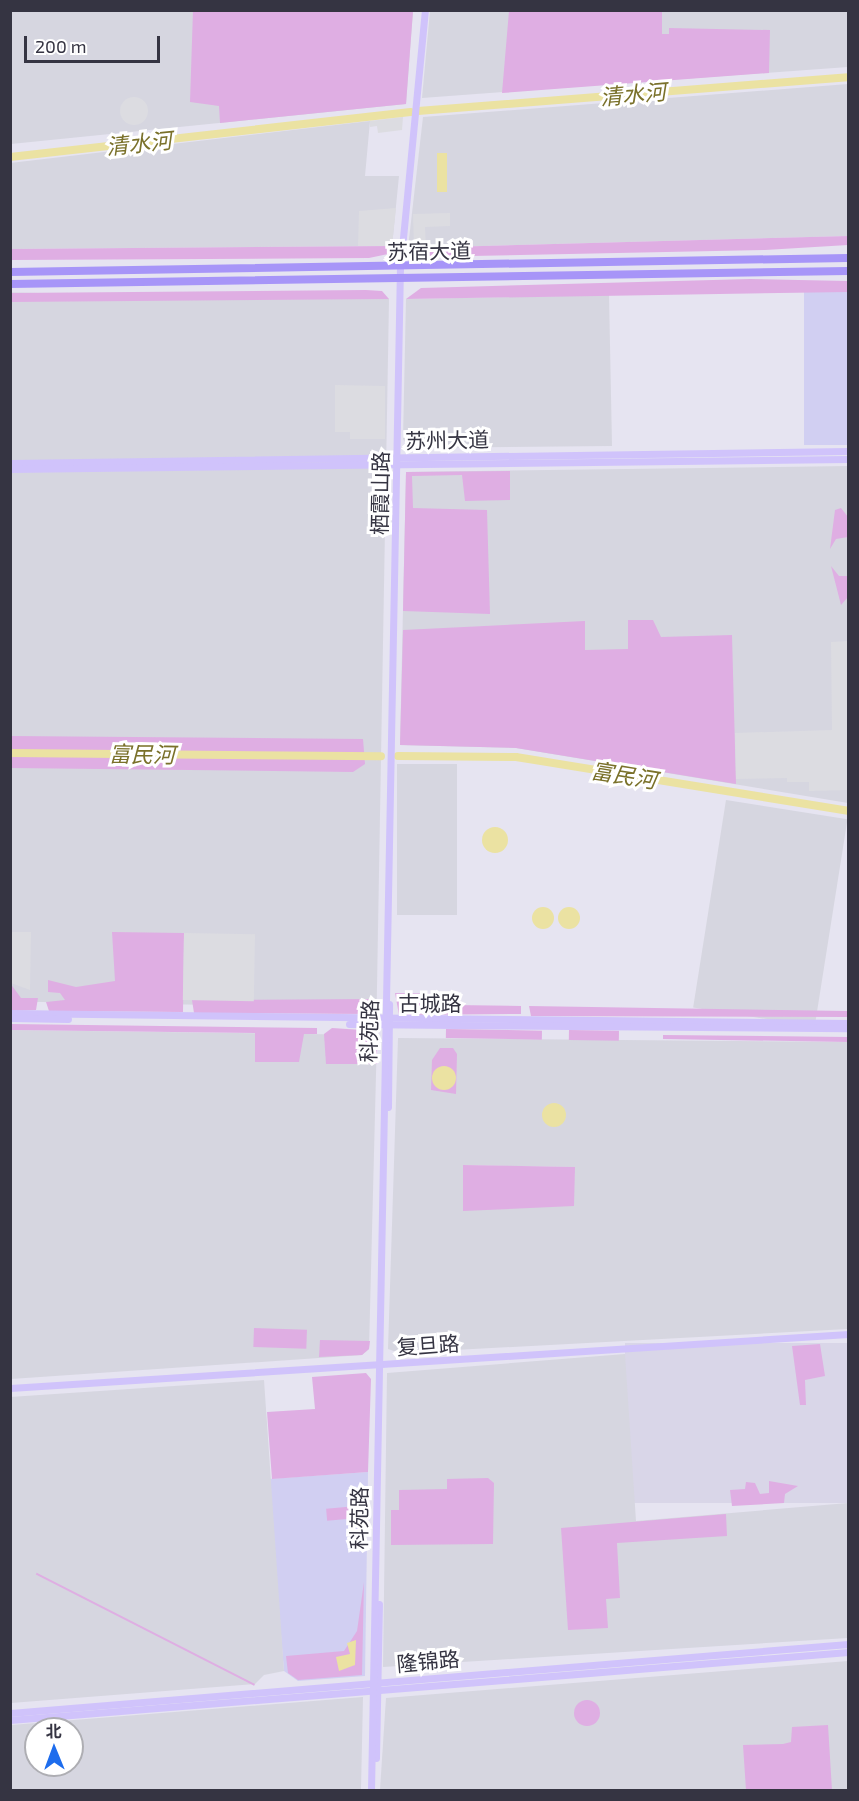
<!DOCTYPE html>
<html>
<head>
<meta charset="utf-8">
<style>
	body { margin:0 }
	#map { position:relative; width:859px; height:1801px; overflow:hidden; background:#e6e4f1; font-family:"Exo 2","Noto Sans SC",sans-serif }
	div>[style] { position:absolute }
	.residential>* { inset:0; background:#d9d6e8; transform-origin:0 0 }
	.commercial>* { inset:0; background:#d1cff2; transform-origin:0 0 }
	.industrial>* { inset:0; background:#d6d6e0; transform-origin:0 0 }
	.green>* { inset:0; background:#dfaee3; transform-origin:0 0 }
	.round { border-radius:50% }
	.parking>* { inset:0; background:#dcdce1; transform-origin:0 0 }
	.water>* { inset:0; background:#ebe2a2; transform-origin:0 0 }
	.river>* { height:8px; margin:-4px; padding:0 4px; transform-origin:4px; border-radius:4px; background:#ebe2a2 }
	.secondary>* { height:7px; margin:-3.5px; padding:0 3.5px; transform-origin:3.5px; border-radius:3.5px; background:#d0c3fb }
	.primary>* { height:8px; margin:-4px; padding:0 4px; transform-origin:4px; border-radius:4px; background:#a795f8 }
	span { translate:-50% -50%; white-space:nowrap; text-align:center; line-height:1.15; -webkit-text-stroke:6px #fff; paint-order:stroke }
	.street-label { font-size:21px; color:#353442 }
	.water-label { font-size:22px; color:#7a712a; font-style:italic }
	.frame { position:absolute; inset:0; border:12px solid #353442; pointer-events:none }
	.north { position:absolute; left:24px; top:1717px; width:60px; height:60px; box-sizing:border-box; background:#fff; border:2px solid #aeaeb3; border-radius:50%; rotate:359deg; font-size:16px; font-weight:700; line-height:24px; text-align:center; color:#353442 }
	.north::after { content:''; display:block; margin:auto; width:21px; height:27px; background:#1e6ded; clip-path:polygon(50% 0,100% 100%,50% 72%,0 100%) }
	.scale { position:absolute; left:24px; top:36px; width:136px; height:27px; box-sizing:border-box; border:3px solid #353442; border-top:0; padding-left:8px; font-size:18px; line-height:21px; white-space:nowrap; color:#353442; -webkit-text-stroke:4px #fff; paint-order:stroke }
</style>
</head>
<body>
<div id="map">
	<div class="residential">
		<div style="left:848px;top:1343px;width:160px;height:223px;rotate:90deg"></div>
	</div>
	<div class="commercial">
		<div style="left:804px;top:292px;width:44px;height:153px"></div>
		<div style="clip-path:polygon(368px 1472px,365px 1676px,298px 1681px,284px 1671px,268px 1479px)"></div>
	</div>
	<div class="industrial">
		<div style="clip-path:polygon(11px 11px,413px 11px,406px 104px,11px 144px)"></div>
		<div style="clip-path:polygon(430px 11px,848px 11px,848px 67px,422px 98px)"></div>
		<div style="clip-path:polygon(848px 84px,848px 236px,408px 248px,423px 117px)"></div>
		<div style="clip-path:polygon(370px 121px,365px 176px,399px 176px,392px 246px,11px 249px,10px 163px)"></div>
		<div style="clip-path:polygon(609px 295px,612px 446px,409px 448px,403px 439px,406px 299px)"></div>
		<div style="left:389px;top:299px;width:709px;height:378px;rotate:91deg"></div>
		<div style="clip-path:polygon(848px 466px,848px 803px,516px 748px,400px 745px,406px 472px)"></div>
		<div style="left:397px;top:764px;width:60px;height:151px"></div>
		<div style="left:726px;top:800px;width:123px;height:210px;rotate:9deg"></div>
		<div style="clip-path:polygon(10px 1030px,377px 1035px,369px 1349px,362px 1355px,11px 1379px)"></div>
		<div style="clip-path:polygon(evenodd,398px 1038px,848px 1042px,848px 1329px,399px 1353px,388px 1349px,398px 1038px,463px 1165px,511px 1166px,575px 1167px,463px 1211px,463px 1165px)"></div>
		<div style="clip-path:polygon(625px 1354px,636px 1521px,848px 1503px,848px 1638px,383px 1667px,387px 1373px)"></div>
		<div style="clip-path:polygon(264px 1380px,284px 1671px,264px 1675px,255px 1684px,11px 1703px,10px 1397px)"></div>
		<div style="clip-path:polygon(848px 1661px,848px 1790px,380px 1790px,386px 1698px)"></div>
		<div style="clip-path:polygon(evenodd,363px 1697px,361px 1790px,11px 1790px,11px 1725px,363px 1697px,36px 1729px,72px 1729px,72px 1765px,36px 1765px,36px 1729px)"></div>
	</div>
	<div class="green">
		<div style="clip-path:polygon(193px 10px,413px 11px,406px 104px,220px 123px,219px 106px,190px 102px)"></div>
		<div style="clip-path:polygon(509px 11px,662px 11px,662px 34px,669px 34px,669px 28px,770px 30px,769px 73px,502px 93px)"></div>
		<div style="clip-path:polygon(848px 236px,848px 245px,765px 250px,419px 257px,408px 248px)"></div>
		<div style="clip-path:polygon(392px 246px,388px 254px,369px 258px,11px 260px,10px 249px)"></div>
		<div style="clip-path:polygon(750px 279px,848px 281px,848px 292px,406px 299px,421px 288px)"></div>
		<div style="clip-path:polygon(366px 290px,382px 291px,389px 299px,10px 302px,11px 293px)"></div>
		<div style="clip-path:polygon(510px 471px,510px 500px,465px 501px,462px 475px,412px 476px,413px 508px,487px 510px,490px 614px,403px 611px,406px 472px)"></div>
		<div style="clip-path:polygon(841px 508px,848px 517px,848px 537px,836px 539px,830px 549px,835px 510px)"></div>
		<div style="clip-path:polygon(831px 566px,839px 576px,848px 576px,848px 597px,841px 605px)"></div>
		<div style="clip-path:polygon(628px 620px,653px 620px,661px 637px,732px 635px,736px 784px,516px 748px,400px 745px,403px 630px,585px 621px,585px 650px,628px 649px)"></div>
		<div style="clip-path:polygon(11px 736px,363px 739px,365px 764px,353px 772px,11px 768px)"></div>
		<div style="clip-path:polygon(112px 932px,184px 933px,183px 1012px,49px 1011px,46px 1002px,65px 1000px,60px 993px,48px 992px,48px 980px,76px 987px,115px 981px)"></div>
		<div style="clip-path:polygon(10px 983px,21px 998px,38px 998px,36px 1010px,11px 1011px)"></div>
		<div style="clip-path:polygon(395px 993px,453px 994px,453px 1005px,521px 1006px,521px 1014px,399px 1015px)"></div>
		<div style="clip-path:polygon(375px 999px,370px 1014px,194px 1013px,192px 1000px)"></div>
		<div style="clip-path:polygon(529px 1006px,848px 1011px,848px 1017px,531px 1016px)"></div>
		<div style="clip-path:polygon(11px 1024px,317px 1028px,317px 1034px,304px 1034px,299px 1062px,255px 1062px,255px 1033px,11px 1030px)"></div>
		<div style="clip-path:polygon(332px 1028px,377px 1031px,377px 1064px,326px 1064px,324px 1034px)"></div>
		<div style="left:446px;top:1029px;width:96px;height:9px;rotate:1deg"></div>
		<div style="left:569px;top:1030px;width:50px;height:10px;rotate:1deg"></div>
		<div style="clip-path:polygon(663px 1035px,848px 1037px,848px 1042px,663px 1039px)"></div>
		<div style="clip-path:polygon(440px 1048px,453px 1048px,457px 1054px,456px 1094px,431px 1090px,432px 1060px)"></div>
		<div style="clip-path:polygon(463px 1165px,575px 1167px,574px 1206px,463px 1211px)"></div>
		<div style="left:254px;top:1328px;width:53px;height:19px;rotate:2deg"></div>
		<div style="clip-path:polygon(320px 1340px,370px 1341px,369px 1349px,362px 1355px,319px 1357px)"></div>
		<div style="clip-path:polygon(820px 1344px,825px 1376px,805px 1380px,806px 1405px,800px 1405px,792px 1346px)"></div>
		<div style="clip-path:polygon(366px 1373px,371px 1379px,368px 1472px,272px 1479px,267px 1412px,315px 1409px,312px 1377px)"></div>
		<div style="clip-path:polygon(488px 1478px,494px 1483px,493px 1544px,391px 1545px,391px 1510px,399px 1510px,399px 1490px,447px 1489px,447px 1479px)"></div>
		<div style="clip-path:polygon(769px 1481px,798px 1486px,785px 1494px,784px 1503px,732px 1506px,730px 1490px,745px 1489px,746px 1482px,755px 1483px,760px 1494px,769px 1493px)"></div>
		<div style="left:357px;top:1506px;width:12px;height:31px;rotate:85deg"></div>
		<div style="clip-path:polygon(726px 1514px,727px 1536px,617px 1543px,620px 1598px,606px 1599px,608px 1628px,568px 1630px,561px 1528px)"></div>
		<div style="clip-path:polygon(364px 1582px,362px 1675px,298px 1680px,288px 1673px,286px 1656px,344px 1651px,357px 1631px)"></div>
		<div style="left:255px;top:1684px;width:2px;height:245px;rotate:117deg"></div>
		<div class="round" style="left:574px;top:1700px;width:26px;height:26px"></div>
		<div style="clip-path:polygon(828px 1725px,832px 1790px,746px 1790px,743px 1745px,783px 1744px,791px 1742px,792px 1727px)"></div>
	</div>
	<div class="parking">
		<div class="round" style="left:120px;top:97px;width:28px;height:28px"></div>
		<div style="clip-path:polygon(403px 117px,402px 130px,378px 133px,377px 126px,370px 127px,370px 121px)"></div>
		<div style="clip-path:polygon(396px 208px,392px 246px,358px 246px,359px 211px)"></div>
		<div style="clip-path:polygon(450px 213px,450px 226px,425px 227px,426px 247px,414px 247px,413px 214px)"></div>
		<div style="clip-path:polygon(335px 385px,385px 386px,385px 439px,350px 439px,350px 432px,335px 432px)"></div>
		<div style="clip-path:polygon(848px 641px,848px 790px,809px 791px,809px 782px,787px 782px,787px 778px,736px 779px,735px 733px,832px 730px,831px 642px)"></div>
		<div style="clip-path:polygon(11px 932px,31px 932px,30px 990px,11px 983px)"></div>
		<div style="left:184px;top:933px;width:71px;height:67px;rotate:1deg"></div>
	</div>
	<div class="water">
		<div style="left:437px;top:153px;width:10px;height:39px"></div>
		<div class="round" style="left:482px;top:827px;width:26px;height:26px"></div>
		<div class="round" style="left:532px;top:907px;width:22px;height:22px"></div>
		<div class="round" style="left:558px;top:907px;width:22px;height:22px"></div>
		<div class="round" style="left:432px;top:1066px;width:24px;height:24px"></div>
		<div class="round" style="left:542px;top:1103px;width:24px;height:24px"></div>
		<div style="clip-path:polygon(356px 1640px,355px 1665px,339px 1671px,336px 1657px,350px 1654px,347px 1643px)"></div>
	</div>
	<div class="river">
		<div style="left:418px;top:111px;width:431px;rotate:-4.5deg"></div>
		<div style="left:10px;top:157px;width:403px;rotate:-6.4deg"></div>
		<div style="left:10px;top:753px;width:371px;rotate:0.5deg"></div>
		<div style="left:398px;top:756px;width:118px;rotate:0.5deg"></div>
		<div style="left:516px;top:757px;width:336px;rotate:9.2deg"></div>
	</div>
	<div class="secondary">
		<div style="left:10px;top:463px;width:838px;rotate:-0.82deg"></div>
		<div style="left:10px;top:469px;width:838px;rotate:-0.68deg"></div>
		<div style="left:10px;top:1013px;width:838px;rotate:0.68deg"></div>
		<div style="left:10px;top:1018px;width:58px;rotate:1deg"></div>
		<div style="left:349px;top:1024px;width:499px;rotate:0.5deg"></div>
		<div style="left:388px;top:1107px;width:103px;rotate:-89.4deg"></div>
		<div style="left:10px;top:1388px;width:840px;rotate:-3.69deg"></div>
		<div style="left:10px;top:1713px;width:841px;rotate:-4.71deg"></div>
		<div style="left:10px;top:1720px;width:841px;rotate:-4.64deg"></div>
		<div style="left:376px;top:1758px;width:154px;rotate:-88.9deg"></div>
		<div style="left:371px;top:1790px;width:1521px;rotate:-88.91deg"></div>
		<div style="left:400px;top:269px;width:260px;rotate:-84.5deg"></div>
	</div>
	<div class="primary">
		<div style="left:10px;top:272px;width:838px;rotate:-0.96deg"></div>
		<div style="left:10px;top:284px;width:838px;rotate:-0.89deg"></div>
	</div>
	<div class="street-label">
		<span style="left:429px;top:251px;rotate:-1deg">苏宿大道</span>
		<span style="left:447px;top:440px;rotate:-1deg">苏州大道</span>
		<span style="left:380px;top:493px;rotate:-89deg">栖霞山路</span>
		<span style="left:430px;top:1003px">古城路</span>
		<span style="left:369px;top:1031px;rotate:-88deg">科苑路</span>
		<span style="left:428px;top:1345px;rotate:-4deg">复旦路</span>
		<span style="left:359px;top:1518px;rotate:-89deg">科苑路</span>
		<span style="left:428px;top:1661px;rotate:-5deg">隆锦路</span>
	</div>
	<div class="water-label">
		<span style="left:633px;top:94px;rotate:-5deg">清水河</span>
		<span style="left:139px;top:143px;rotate:-6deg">清水河</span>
		<span style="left:142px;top:754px;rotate:1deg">富民河</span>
		<span style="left:624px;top:775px;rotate:9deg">富民河</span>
	</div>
	<div class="frame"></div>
	<div class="north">北</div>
	<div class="scale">200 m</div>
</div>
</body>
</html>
